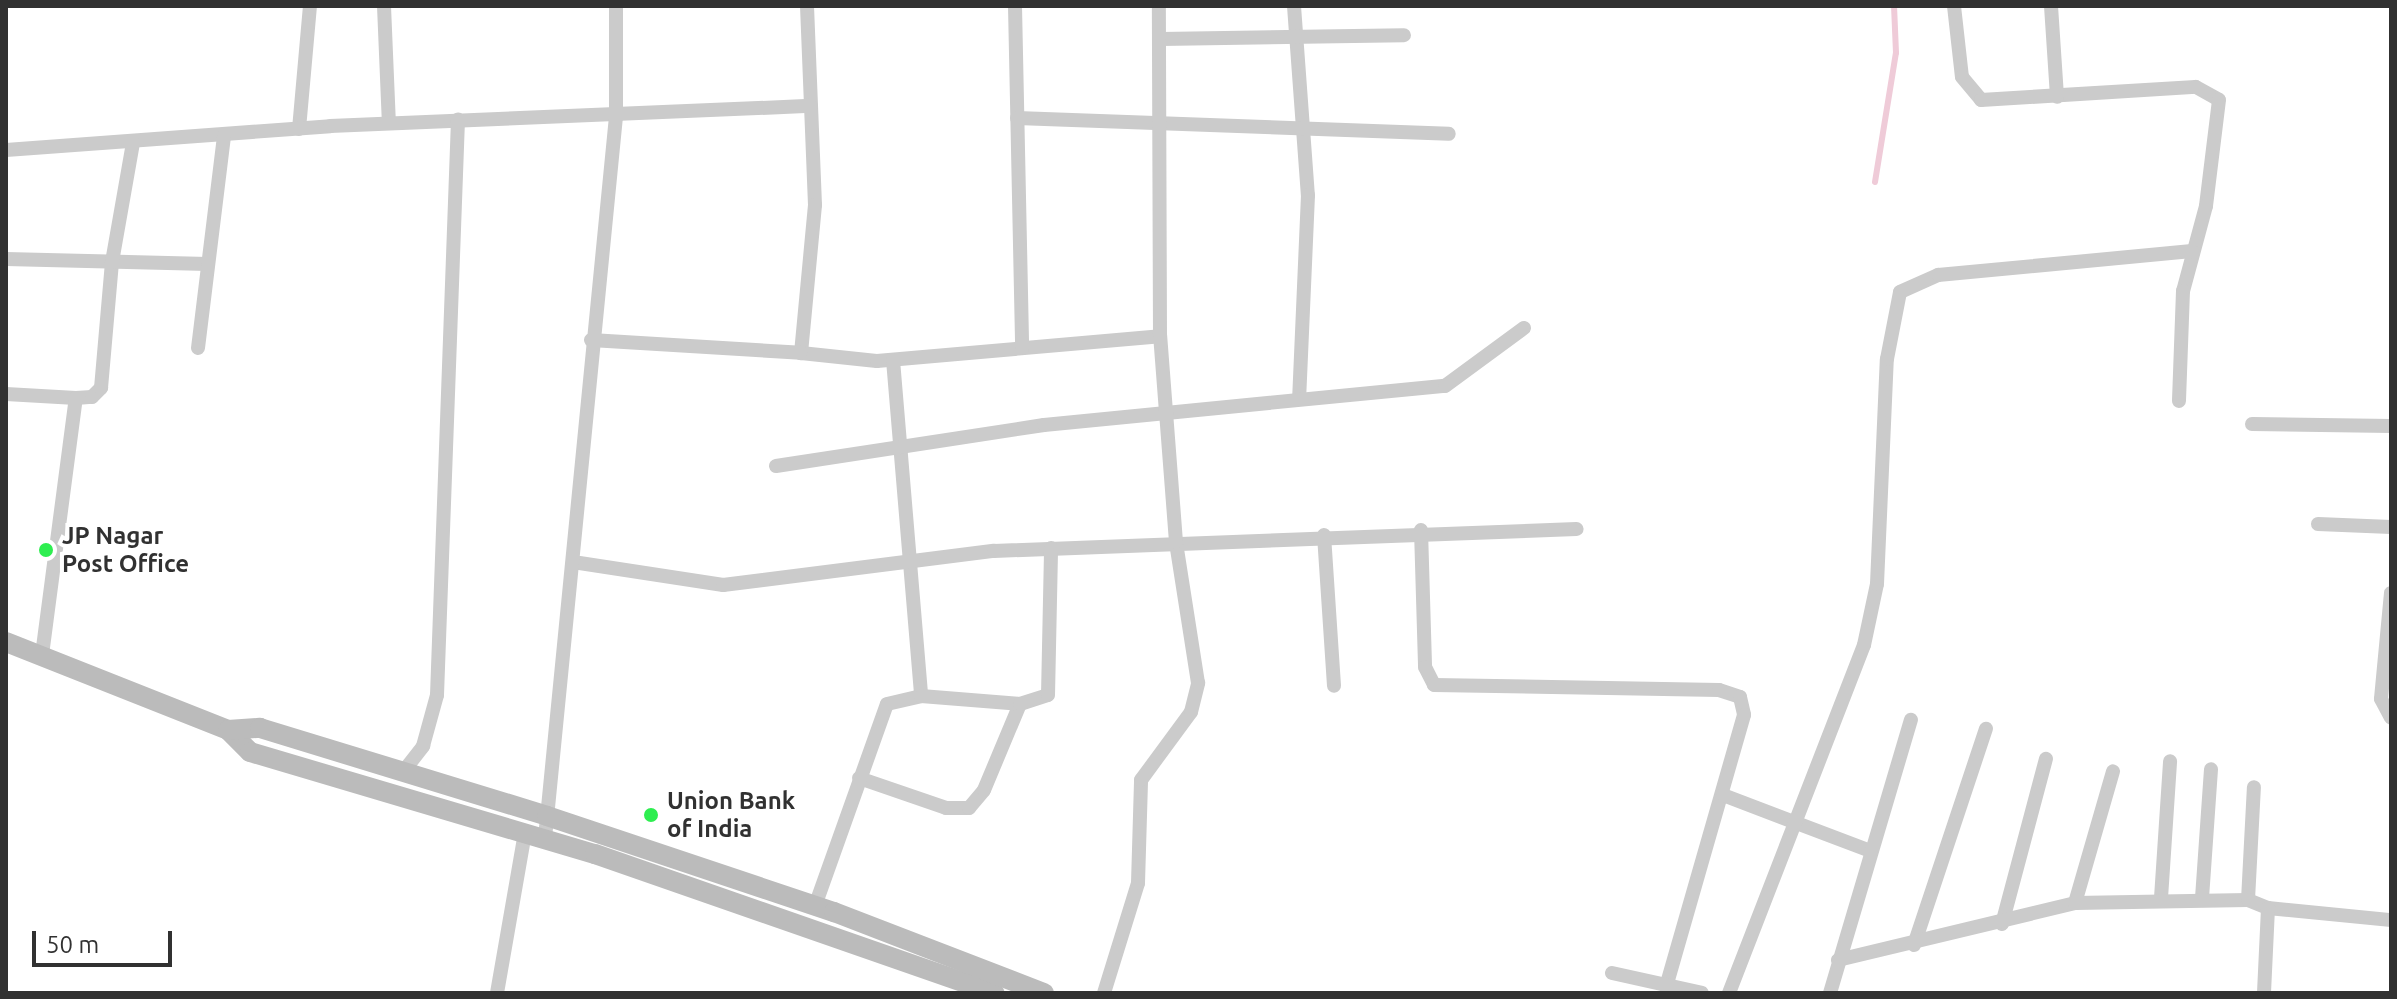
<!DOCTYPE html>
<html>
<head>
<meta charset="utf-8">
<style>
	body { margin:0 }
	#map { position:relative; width:2397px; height:999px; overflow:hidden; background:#fff; font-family:Ubuntu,sans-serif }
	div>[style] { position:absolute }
	.stream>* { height:6px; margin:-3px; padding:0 3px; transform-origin:3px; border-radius:3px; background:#efcbd8 }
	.minor>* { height:14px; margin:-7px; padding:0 7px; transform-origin:7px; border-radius:7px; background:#cbcbcb }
	.secondary>* { height:20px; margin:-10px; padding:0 10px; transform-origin:10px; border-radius:10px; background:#bbb }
	.dots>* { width:22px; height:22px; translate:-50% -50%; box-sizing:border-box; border:4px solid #fff; border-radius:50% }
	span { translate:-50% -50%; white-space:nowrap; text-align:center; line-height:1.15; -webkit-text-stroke:8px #fff; paint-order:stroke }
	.poi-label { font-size:24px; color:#313131; font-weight:700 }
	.left { translate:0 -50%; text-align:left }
	.frame { position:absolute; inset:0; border:8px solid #313131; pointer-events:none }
	.scale { position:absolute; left:32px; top:931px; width:140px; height:36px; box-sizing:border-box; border:4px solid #313131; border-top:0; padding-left:10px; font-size:24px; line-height:28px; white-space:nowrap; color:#313131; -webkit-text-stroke:6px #fff; paint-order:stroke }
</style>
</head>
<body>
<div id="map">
	<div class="stream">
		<div style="left:1875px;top:182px;width:131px;rotate:-80.8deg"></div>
		<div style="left:1896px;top:53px;width:47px;rotate:-92.4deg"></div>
	</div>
	<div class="minor">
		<div style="left:384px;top:6px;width:117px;rotate:87.6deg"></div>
		<div style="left:807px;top:6px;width:199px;rotate:87.7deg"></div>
		<div style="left:815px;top:205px;width:149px;rotate:95.4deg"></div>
		<div style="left:801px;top:353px;width:76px;rotate:6deg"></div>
		<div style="left:877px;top:361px;width:284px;rotate:-5deg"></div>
		<div style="left:1015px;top:6px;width:342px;rotate:88.8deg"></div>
		<div style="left:1294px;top:6px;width:190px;rotate:85.8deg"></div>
		<div style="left:1308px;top:195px;width:203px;rotate:92.5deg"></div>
		<div style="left:1954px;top:6px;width:71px;rotate:83.6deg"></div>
		<div style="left:1962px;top:77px;width:30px;rotate:50deg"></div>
		<div style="left:1981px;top:100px;width:215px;rotate:-3.5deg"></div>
		<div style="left:2196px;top:87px;width:26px;rotate:29deg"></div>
		<div style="left:2219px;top:100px;width:107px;rotate:97deg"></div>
		<div style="left:2206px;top:206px;width:88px;rotate:105.1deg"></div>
		<div style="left:2183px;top:291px;width:110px;rotate:92.1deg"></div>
		<div style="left:2051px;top:6px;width:91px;rotate:86.2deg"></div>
		<div style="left:1161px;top:39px;width:243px;rotate:-0.9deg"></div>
		<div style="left:1017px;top:118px;width:432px;rotate:2.1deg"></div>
		<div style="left:299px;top:129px;width:123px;rotate:-84.9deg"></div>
		<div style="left:6px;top:150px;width:325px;rotate:-4.2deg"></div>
		<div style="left:330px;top:126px;width:481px;rotate:-2.4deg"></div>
		<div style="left:6px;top:259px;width:202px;rotate:1.4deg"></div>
		<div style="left:591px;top:340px;width:210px;rotate:3.5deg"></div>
		<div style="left:198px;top:348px;width:214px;rotate:-83deg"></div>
		<div style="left:893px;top:360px;width:337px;rotate:85.2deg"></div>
		<div style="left:6px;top:394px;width:70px;rotate:3.3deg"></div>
		<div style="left:76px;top:398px;width:16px;rotate:-4deg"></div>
		<div style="left:92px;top:397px;width:13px;rotate:-45deg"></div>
		<div style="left:101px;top:388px;width:126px;rotate:-85deg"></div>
		<div style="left:112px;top:262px;width:121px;rotate:-80deg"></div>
		<div style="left:2252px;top:424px;width:139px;rotate:0.8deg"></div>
		<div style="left:776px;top:466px;width:271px;rotate:-8.7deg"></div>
		<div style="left:1044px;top:425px;width:403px;rotate:-5.6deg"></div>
		<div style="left:1445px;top:386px;width:98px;rotate:-36.3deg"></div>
		<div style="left:2318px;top:524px;width:73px;rotate:2.4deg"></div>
		<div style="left:1421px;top:530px;width:137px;rotate:88.3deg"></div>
		<div style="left:1425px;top:667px;width:20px;rotate:63deg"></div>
		<div style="left:1434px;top:685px;width:285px;rotate:1deg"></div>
		<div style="left:1719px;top:690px;width:22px;rotate:18deg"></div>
		<div style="left:1740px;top:697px;width:18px;rotate:77deg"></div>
		<div style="left:1744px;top:715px;width:283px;rotate:106deg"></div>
		<div style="left:1324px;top:535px;width:151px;rotate:86.2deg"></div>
		<div style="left:573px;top:562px;width:152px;rotate:8.7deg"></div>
		<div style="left:723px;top:585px;width:273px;rotate:-7.2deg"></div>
		<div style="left:994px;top:551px;width:583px;rotate:-2.16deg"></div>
		<div style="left:2391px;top:593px;width:106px;rotate:95.4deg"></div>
		<div style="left:2381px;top:699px;width:21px;rotate:62deg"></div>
		<div style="left:42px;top:655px;width:259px;rotate:-82.5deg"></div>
		<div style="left:403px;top:772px;width:33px;rotate:-52deg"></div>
		<div style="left:423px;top:746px;width:53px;rotate:-74.6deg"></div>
		<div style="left:437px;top:695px;width:576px;rotate:-87.91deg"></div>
		<div style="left:859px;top:778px;width:92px;rotate:19deg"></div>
		<div style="left:946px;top:808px;width:23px"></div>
		<div style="left:969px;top:808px;width:23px;rotate:-50deg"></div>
		<div style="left:984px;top:790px;width:93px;rotate:-67.3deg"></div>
		<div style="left:1723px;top:795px;width:155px;rotate:20.8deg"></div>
		<div style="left:545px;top:838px;width:724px;rotate:-84.38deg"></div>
		<div style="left:616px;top:117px;width:111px;rotate:-90deg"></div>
		<div style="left:2161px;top:898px;width:137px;rotate:-86.2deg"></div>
		<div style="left:2202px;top:898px;width:129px;rotate:-86deg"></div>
		<div style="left:2248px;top:900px;width:113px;rotate:-87deg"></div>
		<div style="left:2075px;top:903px;width:137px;rotate:-73.9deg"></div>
		<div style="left:815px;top:906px;width:214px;rotate:-70.4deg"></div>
		<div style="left:887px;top:704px;width:35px;rotate:-13deg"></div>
		<div style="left:921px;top:696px;width:99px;rotate:4.6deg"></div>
		<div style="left:1020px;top:704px;width:29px;rotate:-18deg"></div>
		<div style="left:1048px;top:695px;width:147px;rotate:-88.8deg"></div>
		<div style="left:2268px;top:908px;width:124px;rotate:5.6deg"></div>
		<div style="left:2002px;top:924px;width:171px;rotate:-75.1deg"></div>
		<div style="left:1914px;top:945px;width:228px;rotate:-71.6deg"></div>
		<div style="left:1838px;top:960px;width:244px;rotate:-13.5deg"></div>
		<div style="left:2075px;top:903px;width:173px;rotate:-1deg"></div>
		<div style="left:2248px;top:900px;width:22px;rotate:22deg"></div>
		<div style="left:2268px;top:908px;width:85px;rotate:92.7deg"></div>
		<div style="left:1612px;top:973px;width:92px;rotate:12.5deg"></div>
		<div style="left:497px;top:993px;width:163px;rotate:-80.1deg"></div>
		<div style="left:1104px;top:993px;width:115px;rotate:-72.8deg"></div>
		<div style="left:1138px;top:883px;width:103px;rotate:-88.3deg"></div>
		<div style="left:1141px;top:780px;width:84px;rotate:-53.7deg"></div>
		<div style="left:1191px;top:712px;width:30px;rotate:-76deg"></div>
		<div style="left:1198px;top:683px;width:143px;rotate:-98.9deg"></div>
		<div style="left:1176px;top:542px;width:207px;rotate:-94.4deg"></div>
		<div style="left:1160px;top:336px;width:330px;rotate:-90.2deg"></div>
		<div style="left:1729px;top:993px;width:373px;rotate:-68.8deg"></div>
		<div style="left:1864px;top:645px;width:62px;rotate:-78deg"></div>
		<div style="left:1877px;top:584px;width:225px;rotate:-87.5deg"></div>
		<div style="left:1887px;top:359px;width:68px;rotate:-79deg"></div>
		<div style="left:1900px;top:292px;width:42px;rotate:-24.1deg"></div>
		<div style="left:1938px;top:275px;width:255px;rotate:-5.4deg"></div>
		<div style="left:1830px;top:993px;width:285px;rotate:-73.5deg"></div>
	</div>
	<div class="secondary">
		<div style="left:6px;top:642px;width:239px;rotate:21.6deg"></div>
		<div style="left:228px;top:730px;width:31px;rotate:45deg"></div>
		<div style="left:250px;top:752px;width:360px;rotate:16.5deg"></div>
		<div style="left:595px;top:854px;width:423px;rotate:19.2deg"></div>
		<div style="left:228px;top:730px;width:32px;rotate:-4deg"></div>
		<div style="left:260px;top:728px;width:300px;rotate:17deg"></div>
		<div style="left:547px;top:816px;width:303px;rotate:18.5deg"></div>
		<div style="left:834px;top:912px;width:225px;rotate:21.1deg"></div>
	</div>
	<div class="dots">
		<div style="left:46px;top:550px;background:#2eee50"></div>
		<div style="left:651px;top:815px;background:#2eee50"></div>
	</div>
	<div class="poi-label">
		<span class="left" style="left:62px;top:550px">JP Nagar<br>Post Office</span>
		<span class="left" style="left:667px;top:815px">Union Bank<br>of India</span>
	</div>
	<div class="frame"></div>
	<div class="scale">50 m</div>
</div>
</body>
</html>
